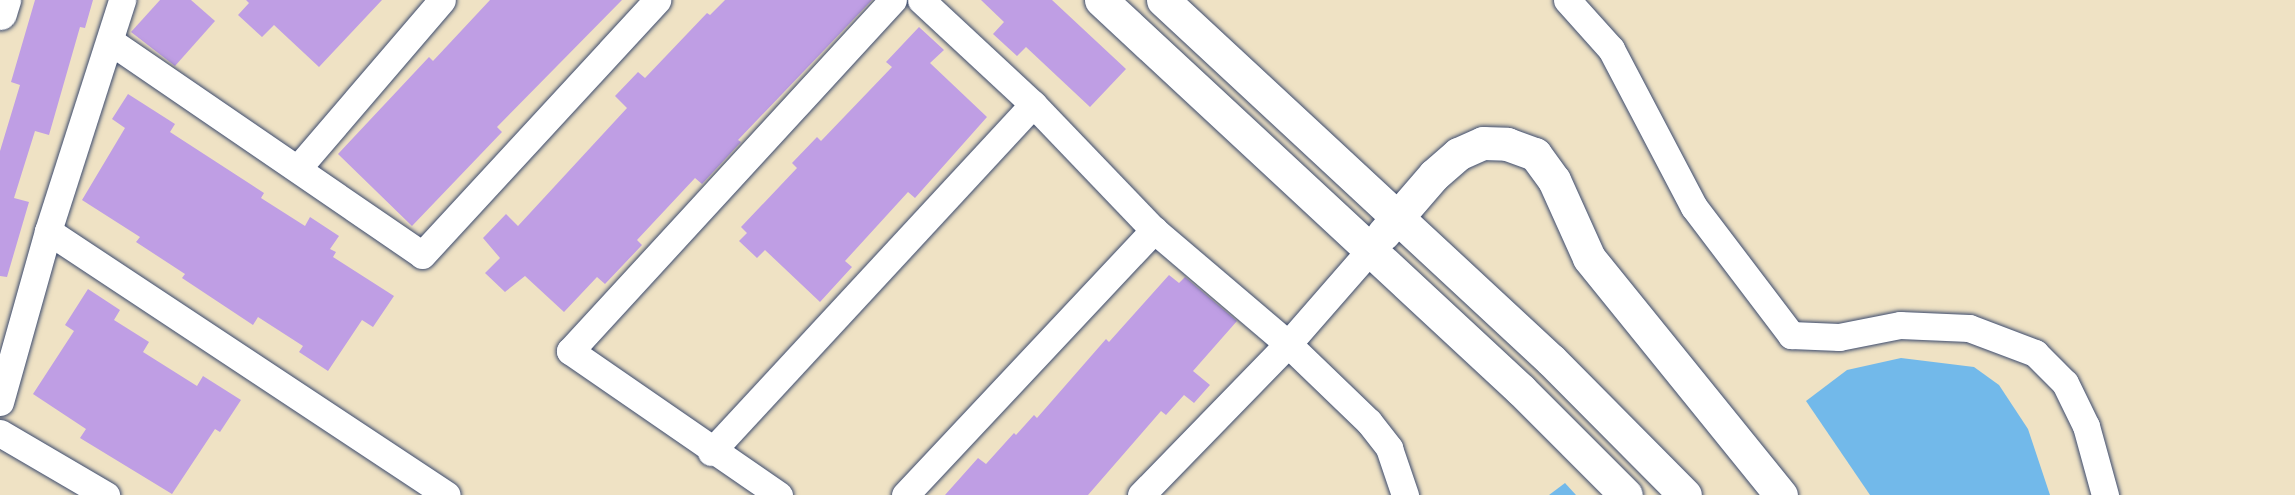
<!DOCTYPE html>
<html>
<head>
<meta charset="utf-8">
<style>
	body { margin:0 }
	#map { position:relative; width:2295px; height:495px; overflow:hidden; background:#efe2c4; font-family:"Shantell Sans",sans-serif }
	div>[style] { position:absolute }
	.water>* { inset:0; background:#72b9ea }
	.building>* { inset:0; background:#bf9ee4 }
	.roads { filter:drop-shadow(0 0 2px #3b4a6d) drop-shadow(0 0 2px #3b4a6d) }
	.minor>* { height:27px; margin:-13.5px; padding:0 13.5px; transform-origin:13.5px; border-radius:13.5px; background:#fff }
	.tertiary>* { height:33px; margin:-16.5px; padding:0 16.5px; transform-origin:16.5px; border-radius:16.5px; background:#fff }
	span { translate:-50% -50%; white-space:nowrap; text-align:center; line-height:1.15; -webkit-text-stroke:4.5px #fff; paint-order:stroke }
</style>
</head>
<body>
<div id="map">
	<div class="water">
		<div style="clip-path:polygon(1901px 358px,1974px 367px,1999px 385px,2028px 429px,2050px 495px,1870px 495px,1806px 401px,1847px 370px)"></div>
		<div style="clip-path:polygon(1565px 483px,1576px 495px,1549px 495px)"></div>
	</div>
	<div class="building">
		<div style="clip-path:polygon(35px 0,93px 0,85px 28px,80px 27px,49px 135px,35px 131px,14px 198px,29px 202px,7px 277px,0 276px,0 151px,20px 85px,11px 82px)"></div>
		<div style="clip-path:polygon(160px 0,191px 0,215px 21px,175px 66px,131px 32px)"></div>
		<div style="clip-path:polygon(246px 0,382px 0,319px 67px,274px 25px,262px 37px,238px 15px,249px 3px)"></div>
		<div style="clip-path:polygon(490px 0,622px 0,497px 127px,502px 132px,412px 226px,338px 154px,429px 57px,433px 61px)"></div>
		<div style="clip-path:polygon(725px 0,872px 0,738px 140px,741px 142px,702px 184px,695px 178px,637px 240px,642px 245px,605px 284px,597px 277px,564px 312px,525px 276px,505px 292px,485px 273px,500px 258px,483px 238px,506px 214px,518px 226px,627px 108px,615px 96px,638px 72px,645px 78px,707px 13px,710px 15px)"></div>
		<div style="clip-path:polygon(981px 0,1052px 0,1126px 69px,1090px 107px,1026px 47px,1017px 56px,993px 34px,1004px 22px)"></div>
		<div style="clip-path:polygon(919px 27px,944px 50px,930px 63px,987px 117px,915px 198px,908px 192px,845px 261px,852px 267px,820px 302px,765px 250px,757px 258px,739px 241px,747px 233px,741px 227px,797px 168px,792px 163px,817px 137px,821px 141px,892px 67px,886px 62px)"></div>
		<div style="clip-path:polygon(128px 94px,175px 124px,170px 132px,264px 193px,261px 198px,305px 226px,310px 217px,339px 236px,330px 249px,336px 252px,333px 257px,394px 296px,373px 327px,362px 320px,328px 371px,299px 352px,303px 346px,258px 317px,253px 325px,182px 278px,185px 274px,136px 242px,140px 237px,82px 200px,125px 128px,112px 119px)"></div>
		<div style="clip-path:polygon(1169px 275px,1179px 283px,1185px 277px,1237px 321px,1193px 371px,1210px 385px,1194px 403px,1184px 395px,1166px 415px,1161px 411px,1088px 495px,945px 495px,978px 458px,986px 464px,1014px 433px,1016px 435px,1034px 415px,1037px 418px,1106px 339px,1109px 342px)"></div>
		<div style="clip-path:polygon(88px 289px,120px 310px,114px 320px,149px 342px,143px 352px,197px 386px,203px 376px,241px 400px,220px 432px,215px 429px,172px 494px,80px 438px,86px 429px,33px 394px,74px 331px,65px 325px)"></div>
	</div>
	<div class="roads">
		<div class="minor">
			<div style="left:921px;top:0;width:153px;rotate:42.9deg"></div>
			<div style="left:1033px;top:104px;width:175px;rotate:46.2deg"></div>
			<div style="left:1154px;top:230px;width:176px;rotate:40.4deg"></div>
			<div style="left:1288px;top:344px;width:112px;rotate:43.9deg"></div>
			<div style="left:1369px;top:422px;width:33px;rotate:52deg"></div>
			<div style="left:1389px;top:448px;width:50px;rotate:71.2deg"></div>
			<div style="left:1567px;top:0;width:66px;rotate:48.1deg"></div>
			<div style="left:1611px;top:49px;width:178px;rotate:62.3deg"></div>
			<div style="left:1694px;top:207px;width:161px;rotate:52.8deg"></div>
			<div style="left:1791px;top:335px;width:48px;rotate:2.4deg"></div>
			<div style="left:1839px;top:337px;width:62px;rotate:-11.1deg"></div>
			<div style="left:1900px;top:325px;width:69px;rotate:2.5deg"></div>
			<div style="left:1969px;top:328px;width:71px;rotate:20.7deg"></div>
			<div style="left:2035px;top:353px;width:42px;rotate:45deg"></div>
			<div style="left:2065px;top:383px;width:48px;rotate:64deg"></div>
			<div style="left:2086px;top:426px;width:72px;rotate:74.6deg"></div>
			<div style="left:110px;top:41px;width:378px;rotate:34.4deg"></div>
			<div style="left:422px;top:255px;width:347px;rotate:-47.3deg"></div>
			<div style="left:298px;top:168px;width:221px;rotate:-49.4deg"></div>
			<div style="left:48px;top:231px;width:478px;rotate:33.5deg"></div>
			<div style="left:0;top:402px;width:178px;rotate:-74.3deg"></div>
			<div style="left:48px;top:231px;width:243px;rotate:-72.2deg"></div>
			<div style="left:0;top:433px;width:123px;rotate:30.3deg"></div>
			<div style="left:711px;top:452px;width:474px;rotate:-47.2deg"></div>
			<div style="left:779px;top:495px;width:254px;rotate:-145.4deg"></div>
			<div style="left:570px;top:351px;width:477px;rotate:-47.4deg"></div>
			<div style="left:905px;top:495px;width:364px;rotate:-46.8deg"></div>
			<div style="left:1141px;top:495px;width:211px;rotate:-45.8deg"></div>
			<div style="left:1288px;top:344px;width:125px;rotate:-48.9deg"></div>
		</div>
		<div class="tertiary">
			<div style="left:1101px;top:0;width:573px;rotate:42.88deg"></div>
			<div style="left:1521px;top:390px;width:148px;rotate:45deg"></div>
			<div style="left:1163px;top:0;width:529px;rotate:42.86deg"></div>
			<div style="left:1551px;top:360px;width:190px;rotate:45.2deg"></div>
			<div style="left:0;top:13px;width:14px;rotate:-73deg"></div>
			<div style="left:1383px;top:234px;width:78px;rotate:-49.2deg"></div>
			<div style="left:1434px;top:175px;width:32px;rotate:-41deg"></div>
			<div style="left:1458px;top:154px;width:27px;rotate:-24deg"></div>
			<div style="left:1483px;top:143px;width:24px;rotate:2deg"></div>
			<div style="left:1507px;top:144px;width:30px;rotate:20deg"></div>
			<div style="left:1535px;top:154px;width:32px;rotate:54deg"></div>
			<div style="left:1554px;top:180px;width:85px;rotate:65.8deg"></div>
			<div style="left:1589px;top:258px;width:305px;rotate:51deg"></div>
		</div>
	</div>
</div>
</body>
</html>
